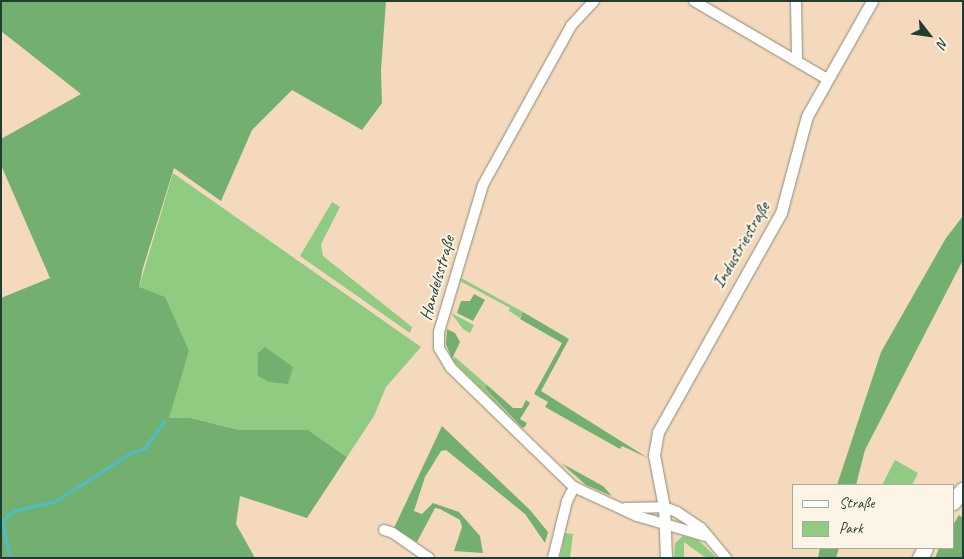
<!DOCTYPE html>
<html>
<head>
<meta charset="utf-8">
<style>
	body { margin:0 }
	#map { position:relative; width:964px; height:559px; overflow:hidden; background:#f4d9bc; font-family:Caveat,sans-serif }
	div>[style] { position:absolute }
	.green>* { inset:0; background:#8fcc81 }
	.forest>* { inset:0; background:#73b06f }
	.stream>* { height:2.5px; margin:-1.25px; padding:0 1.25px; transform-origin:1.25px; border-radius:1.25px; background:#4fbdc8 }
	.roads { filter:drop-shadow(0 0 1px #8a8b78) drop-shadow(0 0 1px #8a8b78) }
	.minor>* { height:10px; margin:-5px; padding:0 5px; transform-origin:5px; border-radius:5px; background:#fff }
	.tertiary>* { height:11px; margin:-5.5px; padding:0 5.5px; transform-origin:5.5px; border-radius:5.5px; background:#fff }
	.primary>* { height:15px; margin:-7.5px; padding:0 7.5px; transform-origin:7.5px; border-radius:7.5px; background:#fff }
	span { translate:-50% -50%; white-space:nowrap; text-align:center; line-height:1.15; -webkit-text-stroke:4px #fcf5e5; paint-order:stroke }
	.street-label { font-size:18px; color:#1f3d34 }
	.frame { position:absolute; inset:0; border:2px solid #1f3d34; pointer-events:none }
	.legend { position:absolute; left:792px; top:484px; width:162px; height:65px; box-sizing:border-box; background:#fcf5e5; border:1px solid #a4ab9e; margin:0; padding:6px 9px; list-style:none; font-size:15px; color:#1f3d34 }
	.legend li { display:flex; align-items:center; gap:10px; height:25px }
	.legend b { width:25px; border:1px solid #a4ab9e }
	.north { position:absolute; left:904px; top:10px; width:50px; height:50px; -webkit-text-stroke:4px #fcf5e5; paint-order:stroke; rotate:120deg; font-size:14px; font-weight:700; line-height:20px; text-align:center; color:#1f3d34 }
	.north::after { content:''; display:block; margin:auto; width:18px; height:22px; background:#1f3d34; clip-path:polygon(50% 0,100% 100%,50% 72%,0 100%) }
</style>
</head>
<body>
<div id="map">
	<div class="green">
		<div style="clip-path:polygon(173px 173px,421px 347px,386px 387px,374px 416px,347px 457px,308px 430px,239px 430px,191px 418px,168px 418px,189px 351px,139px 287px)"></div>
		<div style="clip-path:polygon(332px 202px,340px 207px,321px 244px,323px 256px,412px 327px,410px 333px,300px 256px)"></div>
		<div style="clip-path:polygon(461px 278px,523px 312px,520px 318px,509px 311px,510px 308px,460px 281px)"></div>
		<div style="clip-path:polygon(451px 313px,474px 325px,470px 333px,463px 329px)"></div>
		<div style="clip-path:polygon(455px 357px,487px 385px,485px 388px,517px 424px,456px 364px,452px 359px)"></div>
		<div style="clip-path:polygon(895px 460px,918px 473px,912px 485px,882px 485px)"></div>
		<div style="clip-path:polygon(565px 533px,573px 534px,570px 558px,560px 558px)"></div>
		<div style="clip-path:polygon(683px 536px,698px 540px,717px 558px,706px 558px,684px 542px,684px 558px,674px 558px,675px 543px)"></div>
	</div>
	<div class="forest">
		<div style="clip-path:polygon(1px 1px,386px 1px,381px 70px,382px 103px,362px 130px,292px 90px,252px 130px,221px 201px,174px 168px,143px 268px,139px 287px,165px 297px,189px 351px,169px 418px,191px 418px,239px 430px,308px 430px,347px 457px,307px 518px,240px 496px,236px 524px,255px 558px,1px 558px,1px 298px,50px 278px,1px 165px,1px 139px,81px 94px,1px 31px)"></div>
		<div style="clip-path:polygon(963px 216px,963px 260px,865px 450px,856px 485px,837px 485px,881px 352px,946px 238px)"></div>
		<div style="clip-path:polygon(474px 294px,485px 300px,473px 321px,457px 313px,461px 301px,470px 301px)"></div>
		<div style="clip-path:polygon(523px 312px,569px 339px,541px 391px,648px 458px,622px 446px,620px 449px,545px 407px,548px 402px,534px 394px,562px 343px,520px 319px)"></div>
		<div style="clip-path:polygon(447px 329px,455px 333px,460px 342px,452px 359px,446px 344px)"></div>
		<div style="clip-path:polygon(265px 347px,293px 367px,288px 384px,269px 382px,258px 376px,258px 353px)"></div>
		<div style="clip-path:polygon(487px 385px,513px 408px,522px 408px,526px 400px,530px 403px,520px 419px,527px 423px,525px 427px,522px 428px,485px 388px)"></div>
		<div style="clip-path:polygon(442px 426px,530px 510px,548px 532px,545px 543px,525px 514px,446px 450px,441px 451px,425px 477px,414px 511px,422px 514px,433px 503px,459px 512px,480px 536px,483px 553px,454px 551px,462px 527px,460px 520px,440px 509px,435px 508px,417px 542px,394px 528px)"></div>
		<div style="clip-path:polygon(561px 463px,603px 486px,612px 496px,586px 485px)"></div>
		<div style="clip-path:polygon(959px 515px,963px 518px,963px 558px,935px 558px,939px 548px,953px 548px,953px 525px)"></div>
		<div style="clip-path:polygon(820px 548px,839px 548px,836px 558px,818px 558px)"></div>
	</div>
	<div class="stream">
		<div style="left:2px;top:520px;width:17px;rotate:-36deg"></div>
		<div style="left:16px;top:510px;width:39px;rotate:-12deg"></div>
		<div style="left:54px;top:502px;width:91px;rotate:-32.5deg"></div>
		<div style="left:131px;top:453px;width:15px;rotate:-20deg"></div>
		<div style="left:145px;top:448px;width:32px;rotate:-55deg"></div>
		<div style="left:2px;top:520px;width:39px;rotate:77deg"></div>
	</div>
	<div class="roads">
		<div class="minor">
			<div style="left:594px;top:1px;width:34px;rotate:133deg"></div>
			<div style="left:571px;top:26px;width:182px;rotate:119deg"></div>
			<div style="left:483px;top:185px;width:153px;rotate:106.7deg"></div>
			<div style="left:439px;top:332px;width:16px;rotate:90deg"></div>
			<div style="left:439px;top:348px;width:23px;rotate:59deg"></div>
			<div style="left:451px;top:368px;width:171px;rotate:44.1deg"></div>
			<div style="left:574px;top:487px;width:69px;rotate:24.7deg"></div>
			<div style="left:637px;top:516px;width:72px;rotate:16.2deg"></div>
			<div style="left:694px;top:1px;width:154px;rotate:30.4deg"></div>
			<div style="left:796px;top:1px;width:59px;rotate:89deg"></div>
			<div style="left:625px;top:508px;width:39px;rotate:-1deg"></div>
			<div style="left:664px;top:507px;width:14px;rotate:21deg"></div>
			<div style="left:677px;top:512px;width:29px;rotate:34deg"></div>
			<div style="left:701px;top:528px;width:39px;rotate:50deg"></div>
			<div style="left:384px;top:530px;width:9px;rotate:18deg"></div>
			<div style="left:393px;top:533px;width:44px;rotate:34.8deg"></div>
			<div style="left:553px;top:558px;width:59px;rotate:-76.2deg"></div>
			<div style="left:567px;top:501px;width:16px;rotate:-63deg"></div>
		</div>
		<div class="tertiary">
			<div style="left:666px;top:558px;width:51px;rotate:-92.2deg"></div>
			<div style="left:664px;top:507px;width:53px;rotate:-100.9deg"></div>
			<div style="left:654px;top:455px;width:23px;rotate:-80deg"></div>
			<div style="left:658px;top:432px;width:251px;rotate:-60.7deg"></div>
			<div style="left:781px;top:213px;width:100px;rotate:-75deg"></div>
			<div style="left:807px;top:116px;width:132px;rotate:-60.5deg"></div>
		</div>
		<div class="primary">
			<div style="left:953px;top:502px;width:16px;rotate:-52deg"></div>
			<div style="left:920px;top:558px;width:11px;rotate:-63deg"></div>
		</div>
	</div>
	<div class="street-label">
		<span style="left:741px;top:245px;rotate:-60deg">Industriestraße</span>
		<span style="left:437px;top:278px;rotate:-74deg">Handelsstraße</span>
	</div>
	<div class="frame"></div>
	<ul class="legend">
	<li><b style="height:6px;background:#fff"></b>Straße</li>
	<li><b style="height:14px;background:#8fcc81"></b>Park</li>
	</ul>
	<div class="north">N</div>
</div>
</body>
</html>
